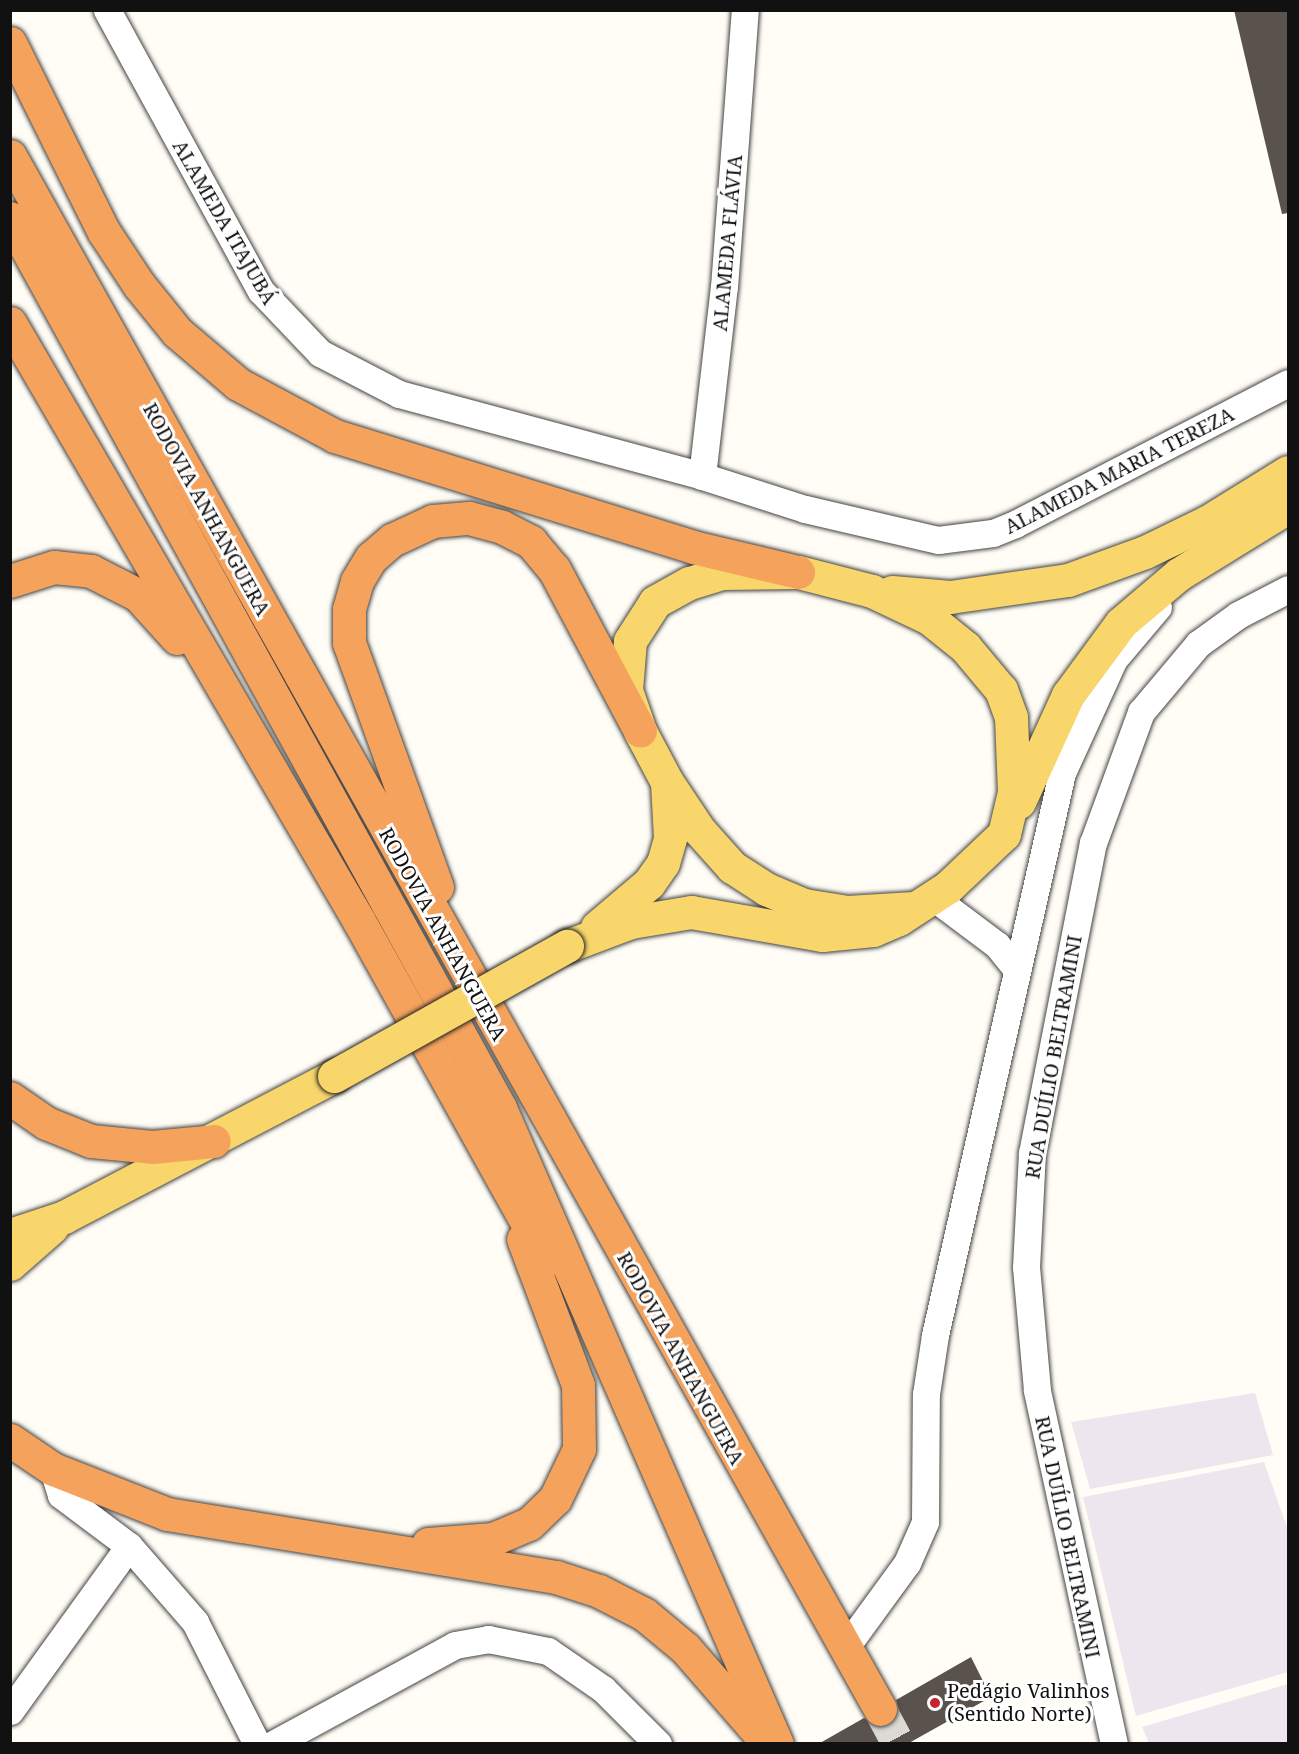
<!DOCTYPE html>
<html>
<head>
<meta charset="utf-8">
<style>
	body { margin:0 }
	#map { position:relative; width:1299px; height:1754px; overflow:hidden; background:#fffdf5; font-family:"Noto Serif",serif }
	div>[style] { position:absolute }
	.industrial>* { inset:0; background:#eee6ef }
	.building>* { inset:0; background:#5a524d }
	.highway-tunnel>* { height:33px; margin-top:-16.5px; transform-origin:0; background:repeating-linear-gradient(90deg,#dbdad3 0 33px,transparent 0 49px) }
	.roads { filter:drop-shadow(0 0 2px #444) drop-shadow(0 0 2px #444) }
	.minor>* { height:27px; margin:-13.5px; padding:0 13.5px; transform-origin:13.5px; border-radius:13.5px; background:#fff }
	.major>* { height:33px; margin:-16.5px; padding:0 16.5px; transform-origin:16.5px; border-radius:16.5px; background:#f9d66b }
	.highway>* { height:33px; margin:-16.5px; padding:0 16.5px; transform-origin:16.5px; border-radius:16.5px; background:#f5a25d }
	.bridges { filter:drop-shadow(0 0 2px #222) drop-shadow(0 0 2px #222) }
	.major-bridge>* { height:33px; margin:-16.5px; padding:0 16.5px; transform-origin:16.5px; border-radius:16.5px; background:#f9d66b }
	.dots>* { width:16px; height:16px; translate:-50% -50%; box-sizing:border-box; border:3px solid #fff; border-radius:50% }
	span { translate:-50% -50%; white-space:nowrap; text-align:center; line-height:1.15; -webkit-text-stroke:6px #fff; paint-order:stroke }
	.street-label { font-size:20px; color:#111 }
	.poi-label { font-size:20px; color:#111 }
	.left { translate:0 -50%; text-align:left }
	.frame { position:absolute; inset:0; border:12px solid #111; pointer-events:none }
</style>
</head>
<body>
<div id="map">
	<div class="industrial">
		<div style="clip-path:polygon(1255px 1393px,1273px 1455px,1090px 1489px,1071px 1422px)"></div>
		<div style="clip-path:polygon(1264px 1462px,1288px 1530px,1288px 1672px,1136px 1716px,1083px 1497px)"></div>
		<div style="clip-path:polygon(1288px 1684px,1288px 1743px,1149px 1743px,1142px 1727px)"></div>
	</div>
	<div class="building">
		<div style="clip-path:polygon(1234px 10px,1288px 10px,1288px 213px,1282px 214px)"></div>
		<div style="clip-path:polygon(971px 1657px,991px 1697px,909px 1743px,820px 1743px,864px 1718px,879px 1728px,890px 1725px,899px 1710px,896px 1700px)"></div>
	</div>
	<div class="highway-tunnel">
		<div style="left:880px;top:1709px;width:40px;rotate:62deg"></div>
	</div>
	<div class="roads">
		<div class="minor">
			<div style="left:107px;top:10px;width:320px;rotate:61.3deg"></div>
			<div style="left:261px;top:291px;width:86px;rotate:46.4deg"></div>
			<div style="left:320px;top:353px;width:89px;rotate:27.4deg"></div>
			<div style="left:399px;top:394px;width:314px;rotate:15.1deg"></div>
			<div style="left:702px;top:476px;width:108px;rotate:17.8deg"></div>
			<div style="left:805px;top:509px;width:137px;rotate:13.1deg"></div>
			<div style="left:938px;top:540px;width:55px;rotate:-7.3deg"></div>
			<div style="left:993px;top:533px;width:24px;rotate:-22deg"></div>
			<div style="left:1015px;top:524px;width:307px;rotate:-27.3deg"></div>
			<div style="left:702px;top:476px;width:190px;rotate:-83.4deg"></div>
			<div style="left:724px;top:287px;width:278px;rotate:-85.7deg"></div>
			<div style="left:933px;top:897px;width:80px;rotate:36.9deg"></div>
			<div style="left:997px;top:945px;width:32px;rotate:51deg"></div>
			<div style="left:53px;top:1469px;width:27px;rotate:73deg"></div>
			<div style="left:61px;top:1495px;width:85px;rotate:36.9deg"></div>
			<div style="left:129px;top:1546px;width:101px;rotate:49deg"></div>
			<div style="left:195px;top:1622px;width:137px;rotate:63.1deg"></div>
			<div style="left:845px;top:1648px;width:105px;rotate:-53.9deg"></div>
			<div style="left:907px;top:1563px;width:45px;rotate:-66.3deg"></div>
			<div style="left:925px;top:1522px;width:128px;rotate:-89.6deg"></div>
			<div style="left:926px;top:1394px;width:60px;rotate:-81.3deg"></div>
			<div style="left:935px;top:1335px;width:576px;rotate:-77.27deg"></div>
			<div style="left:1062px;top:773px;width:125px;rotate:-65.5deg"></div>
			<div style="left:1114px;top:659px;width:68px;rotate:-49.8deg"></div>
			<div style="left:10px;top:1711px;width:203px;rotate:-54.2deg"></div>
			<div style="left:273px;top:1744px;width:207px;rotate:-28.5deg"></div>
			<div style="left:455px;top:1645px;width:34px;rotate:-10deg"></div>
			<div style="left:488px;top:1639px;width:61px;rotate:11.3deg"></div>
			<div style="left:548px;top:1651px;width:67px;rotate:34.6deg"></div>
			<div style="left:603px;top:1689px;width:78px;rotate:45deg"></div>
			<div style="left:1114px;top:1744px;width:362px;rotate:-102.3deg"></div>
			<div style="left:1037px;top:1390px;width:123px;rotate:-95.1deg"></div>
			<div style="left:1026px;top:1267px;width:114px;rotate:-87deg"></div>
			<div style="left:1032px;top:1153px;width:316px;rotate:-78.9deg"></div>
			<div style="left:1093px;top:843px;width:140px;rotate:-69.9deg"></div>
			<div style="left:1141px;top:712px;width:89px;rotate:-50deg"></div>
			<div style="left:1198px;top:644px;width:49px;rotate:-35.9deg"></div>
			<div style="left:1238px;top:615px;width:56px;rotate:-27.5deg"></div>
		</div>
		<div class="major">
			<div style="left:892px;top:592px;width:58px;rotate:4.9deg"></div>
			<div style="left:950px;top:597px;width:119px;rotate:-8.2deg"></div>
			<div style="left:1068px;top:580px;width:82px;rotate:-20deg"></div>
			<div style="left:1145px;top:552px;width:69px;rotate:-25.8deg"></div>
			<div style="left:1207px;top:522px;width:95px;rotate:-31.7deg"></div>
			<div style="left:1019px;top:802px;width:118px;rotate:-65.4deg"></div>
			<div style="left:1068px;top:695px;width:89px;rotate:-53.6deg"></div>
			<div style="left:1121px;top:623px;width:76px;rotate:-40.2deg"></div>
			<div style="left:1179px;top:574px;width:128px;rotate:-31.6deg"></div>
			<div style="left:597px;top:927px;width:68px;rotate:-40.2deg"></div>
			<div style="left:649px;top:883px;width:24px;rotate:-55deg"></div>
			<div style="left:663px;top:863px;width:26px;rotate:-74deg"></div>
			<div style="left:670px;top:838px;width:55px;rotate:-93.1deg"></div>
			<div style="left:567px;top:946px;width:68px;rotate:-20.6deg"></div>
			<div style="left:631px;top:922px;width:61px;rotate:-9.5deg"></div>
			<div style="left:691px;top:912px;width:133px;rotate:10deg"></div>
			<div style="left:822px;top:935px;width:51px;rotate:-5.6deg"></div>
			<div style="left:873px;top:930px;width:28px;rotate:-23deg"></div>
			<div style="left:899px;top:919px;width:59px;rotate:-33.1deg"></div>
			<div style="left:948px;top:887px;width:77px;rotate:-43.4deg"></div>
			<div style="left:1004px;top:834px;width:43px;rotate:-76.6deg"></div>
			<div style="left:1014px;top:792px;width:75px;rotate:-92.3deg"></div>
			<div style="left:1011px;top:717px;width:29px;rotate:-110deg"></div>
			<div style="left:1001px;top:690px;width:56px;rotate:-129.9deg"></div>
			<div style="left:965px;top:647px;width:46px;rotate:-141.1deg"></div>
			<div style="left:929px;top:618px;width:63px;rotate:-154.7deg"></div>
			<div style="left:872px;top:591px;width:76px;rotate:-165.6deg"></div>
			<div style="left:798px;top:572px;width:76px;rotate:179.2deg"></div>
			<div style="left:722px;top:573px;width:34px;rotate:163deg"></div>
			<div style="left:689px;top:583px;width:39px;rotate:151deg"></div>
			<div style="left:655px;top:602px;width:46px;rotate:122.7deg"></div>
			<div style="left:630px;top:641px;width:49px;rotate:94.7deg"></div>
			<div style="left:626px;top:690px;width:43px;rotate:71.1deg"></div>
			<div style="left:640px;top:731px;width:58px;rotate:62.1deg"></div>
			<div style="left:667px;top:782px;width:58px;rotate:56.3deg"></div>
			<div style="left:699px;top:830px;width:50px;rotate:48.3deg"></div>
			<div style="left:732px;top:867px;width:40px;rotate:32.9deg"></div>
			<div style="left:766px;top:889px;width:41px;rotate:22.8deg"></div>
			<div style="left:804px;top:905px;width:44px;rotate:9.2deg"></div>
			<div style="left:847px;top:912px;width:67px;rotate:-3.4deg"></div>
			<div style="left:10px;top:1235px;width:57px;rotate:-18.4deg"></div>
			<div style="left:64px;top:1217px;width:305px;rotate:-27.6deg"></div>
			<div style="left:10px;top:1264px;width:56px;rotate:-41.4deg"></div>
		</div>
		<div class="highway">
			<div style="left:10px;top:43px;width:211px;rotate:63.6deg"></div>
			<div style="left:104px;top:232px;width:64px;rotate:56.6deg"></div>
			<div style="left:139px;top:285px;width:60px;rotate:51deg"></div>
			<div style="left:177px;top:332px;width:80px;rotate:40.4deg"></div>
			<div style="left:238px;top:384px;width:110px;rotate:28.2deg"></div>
			<div style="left:335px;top:436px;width:375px;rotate:17.2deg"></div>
			<div style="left:693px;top:547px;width:108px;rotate:13.4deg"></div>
			<div style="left:10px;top:156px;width:1780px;rotate:60.74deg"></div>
			<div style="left:10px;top:218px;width:1016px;rotate:61.16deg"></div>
			<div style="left:500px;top:1108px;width:694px;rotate:66.47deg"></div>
			<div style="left:10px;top:323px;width:692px;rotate:59.73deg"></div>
			<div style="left:359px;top:921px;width:387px;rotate:60.9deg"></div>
			<div style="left:10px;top:581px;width:46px;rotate:-17.7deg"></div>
			<div style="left:54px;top:567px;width:37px;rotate:6deg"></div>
			<div style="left:91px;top:571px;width:53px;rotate:27.1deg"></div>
			<div style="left:138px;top:595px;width:58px;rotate:47.8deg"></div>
			<div style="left:437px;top:887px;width:259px;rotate:-109.8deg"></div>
			<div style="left:349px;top:643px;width:34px;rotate:-90deg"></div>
			<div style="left:349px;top:609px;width:29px;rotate:-74deg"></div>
			<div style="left:357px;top:581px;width:27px;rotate:-59deg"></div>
			<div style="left:371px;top:558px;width:28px;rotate:-41deg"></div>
			<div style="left:392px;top:540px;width:45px;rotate:-24.9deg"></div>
			<div style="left:433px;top:521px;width:36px;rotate:-5deg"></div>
			<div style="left:469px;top:518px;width:34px;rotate:15deg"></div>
			<div style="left:502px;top:527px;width:33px;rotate:27deg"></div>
			<div style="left:531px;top:542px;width:35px;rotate:50deg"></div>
			<div style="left:554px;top:569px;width:183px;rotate:62deg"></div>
			<div style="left:10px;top:1098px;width:44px;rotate:34.8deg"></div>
			<div style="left:46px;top:1123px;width:48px;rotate:21.8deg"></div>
			<div style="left:91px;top:1141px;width:61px;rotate:5.6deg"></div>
			<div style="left:152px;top:1147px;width:62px;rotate:-5.5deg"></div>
			<div style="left:10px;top:1440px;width:52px;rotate:34deg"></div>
			<div style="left:53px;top:1469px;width:123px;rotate:21.5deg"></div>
			<div style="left:167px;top:1514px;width:394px;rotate:9.2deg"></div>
			<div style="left:556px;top:1577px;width:45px;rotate:18deg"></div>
			<div style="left:599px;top:1591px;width:51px;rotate:27.1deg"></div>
			<div style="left:644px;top:1614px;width:53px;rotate:39.7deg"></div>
			<div style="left:685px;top:1648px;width:111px;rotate:49deg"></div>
			<div style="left:428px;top:1544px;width:65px;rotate:-4.4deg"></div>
			<div style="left:493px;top:1539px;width:39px;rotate:-23deg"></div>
			<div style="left:529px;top:1524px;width:36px;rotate:-44deg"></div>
			<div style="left:555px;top:1499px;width:55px;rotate:-64.4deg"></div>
			<div style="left:579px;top:1449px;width:64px;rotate:-90.9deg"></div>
			<div style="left:578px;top:1385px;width:156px;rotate:-110.6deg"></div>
		</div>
	</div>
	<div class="bridges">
		<div class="major-bridge">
			<div style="left:334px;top:1076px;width:267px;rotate:-29.2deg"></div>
		</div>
	</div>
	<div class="dots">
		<div style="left:935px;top:1703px;background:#c4262e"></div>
	</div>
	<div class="street-label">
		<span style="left:225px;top:222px;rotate:60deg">ALAMEDA ITAJUBÁ</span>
		<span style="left:727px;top:243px;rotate:-85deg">ALAMEDA FLÁVIA</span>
		<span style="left:1119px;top:470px;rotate:-27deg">ALAMEDA MARIA TEREZA</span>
		<span style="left:207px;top:509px;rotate:61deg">RODOVIA ANHANGUERA</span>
		<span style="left:443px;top:934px;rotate:61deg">RODOVIA ANHANGUERA</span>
		<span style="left:1053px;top:1057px;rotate:-80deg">RUA DUÍLIO BELTRAMINI</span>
		<span style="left:681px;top:1358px;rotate:61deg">RODOVIA ANHANGUERA</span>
		<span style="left:1068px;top:1537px;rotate:78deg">RUA DUÍLIO BELTRAMINI</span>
	</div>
	<div class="poi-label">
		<span class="left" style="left:947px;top:1702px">Pedágio Valinhos<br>(Sentido Norte)</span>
	</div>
	<div class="frame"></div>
</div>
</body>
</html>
